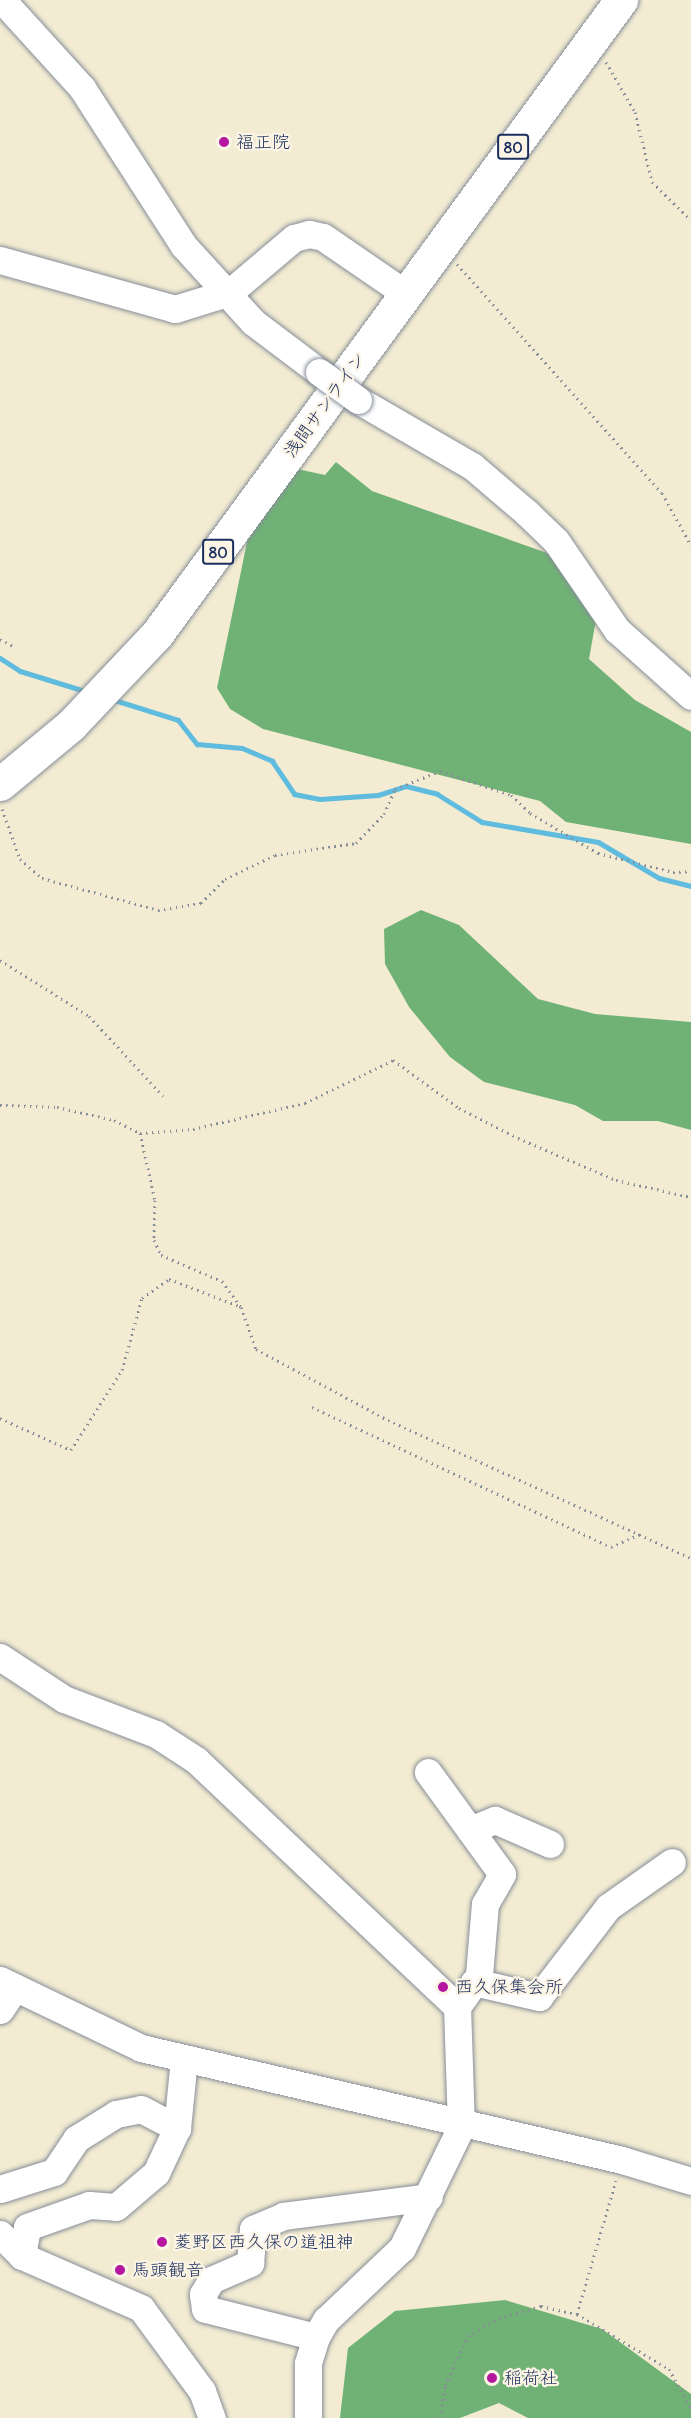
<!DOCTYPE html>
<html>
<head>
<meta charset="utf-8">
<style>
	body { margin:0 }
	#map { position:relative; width:691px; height:2418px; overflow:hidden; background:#f3ecd3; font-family:Delius,"Klee One",sans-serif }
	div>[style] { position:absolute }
	.forest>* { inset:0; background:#70b276 }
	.stream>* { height:5px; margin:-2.5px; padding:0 2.5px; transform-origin:2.5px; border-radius:2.5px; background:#60bcde }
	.path>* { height:3px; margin-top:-1.5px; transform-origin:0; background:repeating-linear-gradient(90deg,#878e98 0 1.5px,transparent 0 6px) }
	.roads { filter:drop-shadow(0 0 2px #878e98) drop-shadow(0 0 2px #878e98) }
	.minor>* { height:27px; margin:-13.5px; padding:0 13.5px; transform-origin:13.5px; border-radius:13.5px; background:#fff }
	.major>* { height:33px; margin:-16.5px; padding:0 16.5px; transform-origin:16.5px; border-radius:16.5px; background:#fff }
	.bridges { filter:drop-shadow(0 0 2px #878e98) drop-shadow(0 0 2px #878e98) }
	.minor-bridge>* { height:27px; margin:-13.5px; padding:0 13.5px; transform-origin:13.5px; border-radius:13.5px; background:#fff }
	.dots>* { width:16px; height:16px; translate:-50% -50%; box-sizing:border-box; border:3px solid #fcf5e5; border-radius:50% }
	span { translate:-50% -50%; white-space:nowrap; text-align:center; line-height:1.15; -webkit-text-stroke:4.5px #fcf5e5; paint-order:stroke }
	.shield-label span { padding:2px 4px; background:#fcf5e5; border:2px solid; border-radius:4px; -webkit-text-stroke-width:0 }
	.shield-label { font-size:16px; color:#1b2f5e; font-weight:700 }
	.poi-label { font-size:18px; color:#1b2f5e }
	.left { translate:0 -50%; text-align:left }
	.street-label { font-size:18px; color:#1b2f5e }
</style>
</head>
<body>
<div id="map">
	<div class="forest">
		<div style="clip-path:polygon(336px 462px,372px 491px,550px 554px,599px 603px,589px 659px,635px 700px,691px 732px,691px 844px,566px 822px,540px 801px,263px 729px,230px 709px,217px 688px,254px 508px,283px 466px,325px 475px)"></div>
		<div style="clip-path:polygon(421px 910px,459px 925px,538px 999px,595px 1014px,691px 1022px,691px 1130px,658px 1121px,603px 1121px,575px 1105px,484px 1082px,450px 1057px,409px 1007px,385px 964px,384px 929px)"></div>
		<div style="clip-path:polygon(505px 2300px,602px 2329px,691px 2394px,691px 2418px,528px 2418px,499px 2403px,460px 2418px,340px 2418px,348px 2348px,395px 2311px)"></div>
	</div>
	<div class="stream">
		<div style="left:0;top:658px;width:24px;rotate:33deg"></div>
		<div style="left:20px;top:671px;width:71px;rotate:17.2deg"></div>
		<div style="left:111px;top:699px;width:70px;rotate:17.4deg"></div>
		<div style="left:178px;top:720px;width:31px;rotate:52deg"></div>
		<div style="left:197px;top:744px;width:45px;rotate:5.1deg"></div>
		<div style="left:242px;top:748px;width:33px;rotate:23deg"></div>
		<div style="left:272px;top:761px;width:40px;rotate:56deg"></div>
		<div style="left:294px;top:794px;width:26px;rotate:11deg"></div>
		<div style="left:320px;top:799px;width:58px;rotate:-3.9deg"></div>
		<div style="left:378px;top:795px;width:29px;rotate:-18deg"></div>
		<div style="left:406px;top:786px;width:32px;rotate:14deg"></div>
		<div style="left:437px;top:794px;width:53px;rotate:31.9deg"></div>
		<div style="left:482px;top:822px;width:118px;rotate:9.8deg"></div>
		<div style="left:598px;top:842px;width:71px;rotate:30.5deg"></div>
		<div style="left:659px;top:878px;width:33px;rotate:14deg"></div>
	</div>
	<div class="path">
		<div style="left:606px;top:62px;width:58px;rotate:59.9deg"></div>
		<div style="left:635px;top:112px;width:72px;rotate:76.3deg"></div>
		<div style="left:652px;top:182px;width:54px;rotate:44.3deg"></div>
		<div style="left:457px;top:264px;width:307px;rotate:48.2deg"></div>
		<div style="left:662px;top:493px;width:60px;rotate:60.9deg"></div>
		<div style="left:0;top:639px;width:15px;rotate:28deg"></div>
		<div style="left:2px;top:809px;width:53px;rotate:70.2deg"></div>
		<div style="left:20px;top:859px;width:29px;rotate:41deg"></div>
		<div style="left:42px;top:878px;width:120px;rotate:15.4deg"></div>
		<div style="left:158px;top:910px;width:44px;rotate:-9.2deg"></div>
		<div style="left:201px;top:903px;width:34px;rotate:-45deg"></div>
		<div style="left:225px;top:879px;width:55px;rotate:-25.6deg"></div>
		<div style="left:275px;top:855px;width:82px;rotate:-8.4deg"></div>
		<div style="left:356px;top:843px;width:40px;rotate:-46deg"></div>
		<div style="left:384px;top:814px;width:27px;rotate:-66deg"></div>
		<div style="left:395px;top:789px;width:48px;rotate:-21.8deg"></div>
		<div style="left:440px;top:771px;width:75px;rotate:18.7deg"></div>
		<div style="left:511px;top:795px;width:26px;rotate:43deg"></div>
		<div style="left:530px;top:813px;width:79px;rotate:30.5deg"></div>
		<div style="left:598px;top:853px;width:77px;rotate:14.2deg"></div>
		<div style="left:673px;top:872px;width:18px;rotate:-3deg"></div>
		<div style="left:0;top:960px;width:105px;rotate:32.2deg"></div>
		<div style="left:89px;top:1016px;width:109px;rotate:47.2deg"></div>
		<div style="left:0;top:1105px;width:57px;rotate:2deg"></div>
		<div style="left:57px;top:1107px;width:58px;rotate:12.8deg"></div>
		<div style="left:114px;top:1120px;width:29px;rotate:27deg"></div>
		<div style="left:140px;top:1133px;width:53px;rotate:-4.3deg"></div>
		<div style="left:193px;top:1129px;width:115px;rotate:-13.1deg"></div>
		<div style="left:305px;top:1103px;width:98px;rotate:-26deg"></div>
		<div style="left:393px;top:1060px;width:82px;rotate:36deg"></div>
		<div style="left:459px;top:1108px;width:66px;rotate:27deg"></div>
		<div style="left:518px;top:1138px;width:107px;rotate:23.2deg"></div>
		<div style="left:616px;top:1180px;width:77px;rotate:12.8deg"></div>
		<div style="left:140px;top:1133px;width:69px;rotate:77.4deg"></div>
		<div style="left:155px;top:1200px;width:40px;rotate:91.4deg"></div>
		<div style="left:154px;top:1240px;width:17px;rotate:65deg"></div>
		<div style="left:161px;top:1255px;width:66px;rotate:23.1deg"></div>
		<div style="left:222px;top:1281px;width:32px;rotate:54deg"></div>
		<div style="left:241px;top:1307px;width:45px;rotate:70.3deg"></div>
		<div style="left:256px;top:1349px;width:150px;rotate:28.3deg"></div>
		<div style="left:388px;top:1420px;width:333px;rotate:24.5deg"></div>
		<div style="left:312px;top:1407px;width:330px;rotate:25.1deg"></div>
		<div style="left:611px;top:1547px;width:32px;rotate:-24deg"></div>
		<div style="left:0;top:1418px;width:78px;rotate:24.3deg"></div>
		<div style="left:71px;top:1450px;width:95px;rotate:-57.5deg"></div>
		<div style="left:122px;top:1370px;width:75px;rotate:-74.5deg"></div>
		<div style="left:142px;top:1298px;width:33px;rotate:-35deg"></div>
		<div style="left:169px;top:1279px;width:75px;rotate:21.1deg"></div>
		<div style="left:577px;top:2314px;width:139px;rotate:-73.7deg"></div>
		<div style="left:440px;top:2418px;width:33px;rotate:-81deg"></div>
		<div style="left:445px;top:2385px;width:54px;rotate:-64.9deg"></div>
		<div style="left:468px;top:2336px;width:36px;rotate:-30deg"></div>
		<div style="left:499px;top:2318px;width:44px;rotate:-15.9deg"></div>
		<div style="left:541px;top:2306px;width:37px;rotate:13deg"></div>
		<div style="left:577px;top:2314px;width:107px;rotate:30.9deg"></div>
		<div style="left:669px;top:2369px;width:46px;rotate:61.2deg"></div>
	</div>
	<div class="roads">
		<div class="minor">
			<div style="left:2px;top:0;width:119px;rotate:47.7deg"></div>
			<div style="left:82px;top:88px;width:187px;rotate:57.2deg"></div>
			<div style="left:183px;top:245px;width:104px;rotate:47.7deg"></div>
			<div style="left:253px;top:322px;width:83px;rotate:37.1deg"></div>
			<div style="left:0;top:260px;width:182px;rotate:15.6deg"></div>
			<div style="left:175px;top:309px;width:58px;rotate:-17.2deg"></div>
			<div style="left:230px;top:292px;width:84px;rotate:-40.2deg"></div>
			<div style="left:294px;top:238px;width:16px;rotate:-15deg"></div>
			<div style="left:309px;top:234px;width:14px;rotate:12deg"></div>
			<div style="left:323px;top:237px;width:101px;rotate:34.5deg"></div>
			<div style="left:358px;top:400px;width:132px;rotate:30.1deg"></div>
			<div style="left:472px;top:466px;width:72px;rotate:40.5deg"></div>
			<div style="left:527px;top:513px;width:40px;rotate:44deg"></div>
			<div style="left:556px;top:541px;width:108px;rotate:55.6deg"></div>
			<div style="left:617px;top:630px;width:99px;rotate:41.7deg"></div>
			<div style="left:0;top:1657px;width:77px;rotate:33.3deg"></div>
			<div style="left:64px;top:1699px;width:98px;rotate:20.8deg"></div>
			<div style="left:156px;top:1734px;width:48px;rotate:33deg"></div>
			<div style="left:196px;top:1760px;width:359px;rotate:43.4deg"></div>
			<div style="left:470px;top:1830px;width:27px;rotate:-22deg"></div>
			<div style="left:495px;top:1820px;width:60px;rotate:23.6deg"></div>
			<div style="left:0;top:1980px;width:157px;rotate:25.7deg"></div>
			<div style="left:141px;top:2048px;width:494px;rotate:13.1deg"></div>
			<div style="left:622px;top:2160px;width:72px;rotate:16.9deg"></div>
			<div style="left:474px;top:1982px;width:67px;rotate:13deg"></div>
			<div style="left:539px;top:1997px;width:113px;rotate:-52.5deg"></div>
			<div style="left:608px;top:1907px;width:78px;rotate:-35.1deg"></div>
			<div style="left:0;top:2010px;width:27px;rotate:-56deg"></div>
			<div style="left:0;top:2189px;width:57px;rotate:-17.5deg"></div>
			<div style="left:54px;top:2172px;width:40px;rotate:-56deg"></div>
			<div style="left:76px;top:2139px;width:47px;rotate:-32deg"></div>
			<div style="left:116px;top:2114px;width:25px;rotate:-11deg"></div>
			<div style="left:141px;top:2109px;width:41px;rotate:27.8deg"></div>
			<div style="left:0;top:2234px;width:31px;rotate:45deg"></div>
			<div style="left:22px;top:2256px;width:130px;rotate:23.6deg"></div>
			<div style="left:141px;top:2308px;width:103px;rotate:53.7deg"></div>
			<div style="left:202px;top:2391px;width:29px;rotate:70deg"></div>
			<div style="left:22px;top:2256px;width:29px;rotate:-80deg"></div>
			<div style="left:27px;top:2227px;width:66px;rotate:-19.5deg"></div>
			<div style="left:89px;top:2205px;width:27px;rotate:4deg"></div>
			<div style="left:116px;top:2207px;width:52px;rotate:-40.4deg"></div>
			<div style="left:156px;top:2173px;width:50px;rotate:-65deg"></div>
			<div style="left:177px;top:2128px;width:69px;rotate:-84.2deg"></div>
			<div style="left:316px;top:2337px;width:114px;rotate:-165.8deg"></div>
			<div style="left:205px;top:2309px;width:15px;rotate:-98deg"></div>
			<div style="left:203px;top:2294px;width:16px;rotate:-60deg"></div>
			<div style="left:211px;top:2280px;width:43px;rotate:-23.6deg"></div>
			<div style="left:250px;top:2263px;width:34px;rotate:-85deg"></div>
			<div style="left:253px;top:2229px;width:33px;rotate:-23deg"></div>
			<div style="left:283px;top:2216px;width:147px;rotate:-7.4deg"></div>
			<div style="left:308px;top:2418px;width:55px;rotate:-90deg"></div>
			<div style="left:308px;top:2363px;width:27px;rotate:-73deg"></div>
			<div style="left:316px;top:2337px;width:20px;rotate:-60deg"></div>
			<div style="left:326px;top:2320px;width:105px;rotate:-43.5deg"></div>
			<div style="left:402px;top:2248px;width:135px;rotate:-64deg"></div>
			<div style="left:461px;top:2127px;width:120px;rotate:-91.9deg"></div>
			<div style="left:457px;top:2007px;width:39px;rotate:-55deg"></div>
			<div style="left:479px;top:1975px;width:71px;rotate:-85.2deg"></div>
			<div style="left:485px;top:1904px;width:34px;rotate:-60deg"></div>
			<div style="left:502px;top:1874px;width:126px;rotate:-126deg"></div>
		</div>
		<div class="major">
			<div style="left:0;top:784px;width:92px;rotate:-39.7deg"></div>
			<div style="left:71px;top:725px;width:125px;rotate:-46.6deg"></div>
			<div style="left:157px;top:634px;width:786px;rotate:-53.8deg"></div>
		</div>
	</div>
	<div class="bridges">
		<div class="minor-bridge">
			<div style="left:319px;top:372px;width:48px;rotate:35.7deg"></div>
		</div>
	</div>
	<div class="dots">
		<div style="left:224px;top:142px;background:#b5179e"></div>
		<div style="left:443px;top:1987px;background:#b5179e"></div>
		<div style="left:162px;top:2242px;background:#b5179e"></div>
		<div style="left:120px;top:2270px;background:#b5179e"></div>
		<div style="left:492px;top:2378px;background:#b5179e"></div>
	</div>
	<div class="shield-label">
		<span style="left:513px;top:147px">80</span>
		<span style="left:218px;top:552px">80</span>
	</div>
	<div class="poi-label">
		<span class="left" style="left:236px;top:142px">福正院</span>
		<span class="left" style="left:455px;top:1987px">西久保集会所</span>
		<span class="left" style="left:174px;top:2242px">菱野区西久保の道祖神</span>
		<span class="left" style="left:132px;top:2270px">馬頭観音</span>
		<span class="left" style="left:504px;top:2378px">稲荷社</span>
	</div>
	<div class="street-label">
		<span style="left:325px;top:405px;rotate:-54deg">浅間サンライン</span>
	</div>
</div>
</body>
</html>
